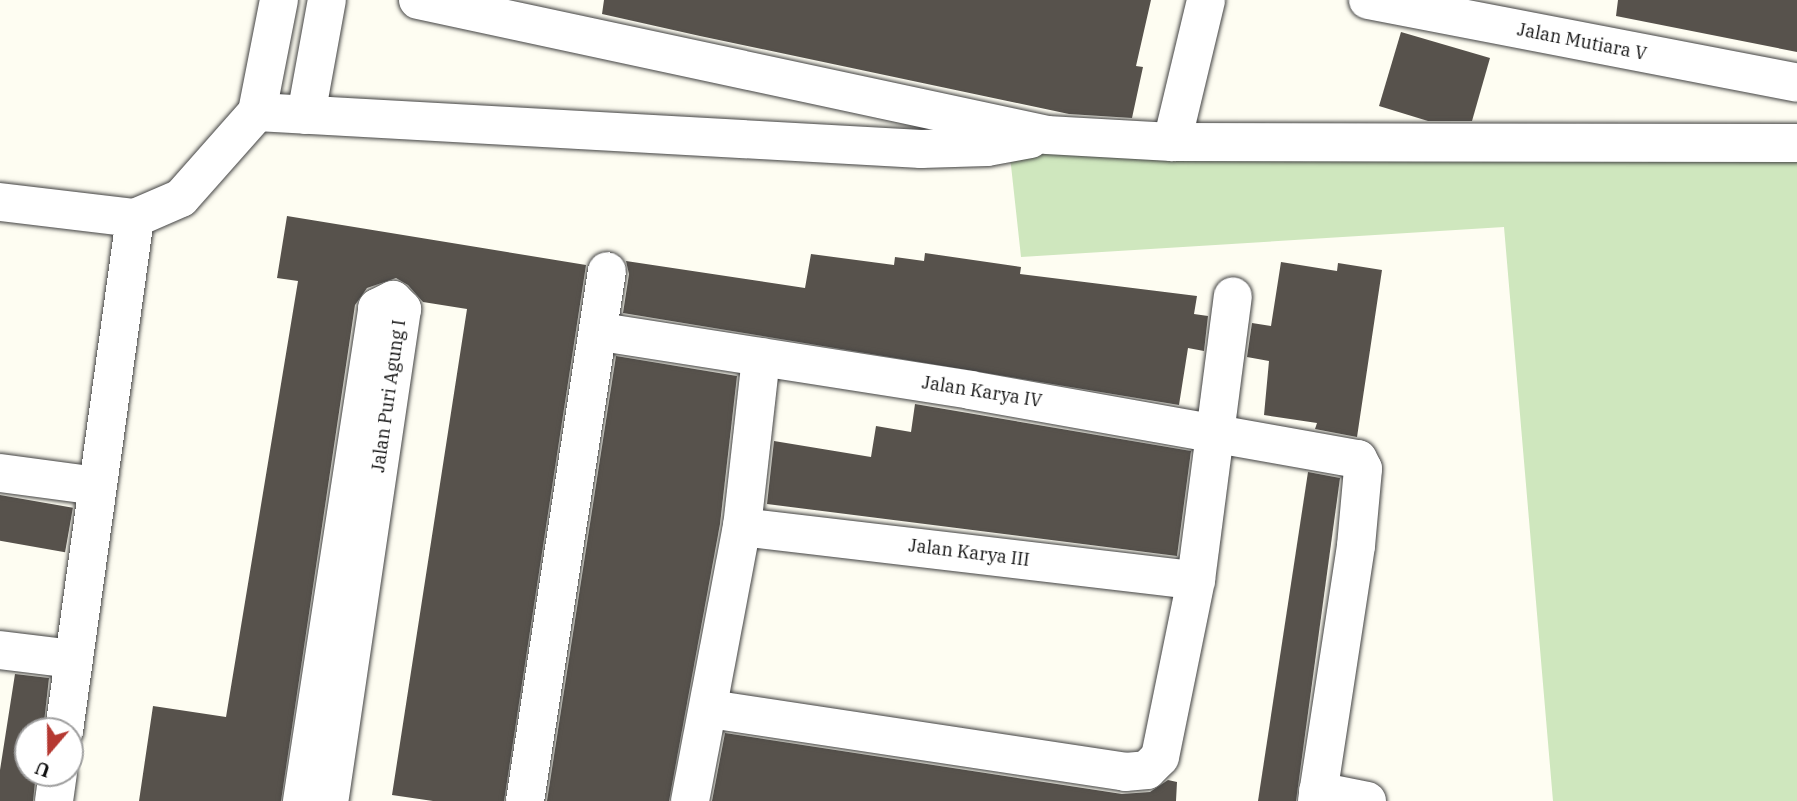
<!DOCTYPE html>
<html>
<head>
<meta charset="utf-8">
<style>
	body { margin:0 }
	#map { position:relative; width:1797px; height:801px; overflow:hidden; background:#fefdf2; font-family:"IBM Plex Serif",serif }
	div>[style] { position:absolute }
	.green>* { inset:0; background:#cfe7be }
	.building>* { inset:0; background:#57524c; transform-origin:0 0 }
	.roads { filter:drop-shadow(0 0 2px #424242) drop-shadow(0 0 2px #424242) }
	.minor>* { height:38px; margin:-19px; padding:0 19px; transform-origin:19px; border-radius:19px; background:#fff }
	span { translate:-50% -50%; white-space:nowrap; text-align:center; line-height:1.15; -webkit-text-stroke:7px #fff; paint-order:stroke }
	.street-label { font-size:18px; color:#0f0f0f }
	.north { position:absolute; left:14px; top:717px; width:70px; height:70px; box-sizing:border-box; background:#fff; border:2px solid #9f9f9f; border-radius:50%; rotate:200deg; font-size:19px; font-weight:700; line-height:28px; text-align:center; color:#0f0f0f }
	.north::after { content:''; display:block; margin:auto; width:24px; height:32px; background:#b53831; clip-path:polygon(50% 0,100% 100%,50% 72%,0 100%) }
</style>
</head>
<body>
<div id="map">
	<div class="green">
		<div style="clip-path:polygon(1008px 138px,1797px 150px,1797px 801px,1553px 801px,1504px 227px,1021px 257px)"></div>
	</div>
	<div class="building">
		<div style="clip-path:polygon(604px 0,1151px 0,1136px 66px,1143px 67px,1132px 118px,1069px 114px,700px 36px,602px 14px)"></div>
		<div style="clip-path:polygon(1618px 0,1797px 0,1797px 52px,1616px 16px)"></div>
		<div style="clip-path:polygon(1401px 32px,1490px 58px,1472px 121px,1428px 121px,1379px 106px)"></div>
		<div style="clip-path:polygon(287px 216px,586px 265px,504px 801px,433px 801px,392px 795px,467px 309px,423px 302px,408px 285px,396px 278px,367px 288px,355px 305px,281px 801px,139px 801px,153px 706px,226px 717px,298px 281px,277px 278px)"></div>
		<div style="clip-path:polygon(925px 253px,1021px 267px,1020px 274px,1197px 296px,1194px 314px,1208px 316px,1204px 351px,1188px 348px,1179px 405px,623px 313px,629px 274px,626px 261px,805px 288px,811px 254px,894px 265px,895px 257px,924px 261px)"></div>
		<div style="clip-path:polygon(1281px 262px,1337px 271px,1338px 263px,1382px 270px,1357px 437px,1315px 429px,1317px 423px,1264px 415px,1269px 361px,1247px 357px,1252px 323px,1271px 326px)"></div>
		<div style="clip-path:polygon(616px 356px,737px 376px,720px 524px,669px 801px,547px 801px)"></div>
		<div style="clip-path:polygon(915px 404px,1191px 451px,1177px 556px,767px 504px,774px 441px,871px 457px,876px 426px,911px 432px)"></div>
		<div style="clip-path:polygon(1308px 472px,1340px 478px,1296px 801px,1258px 801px)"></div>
		<div style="left:0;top:495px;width:74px;height:45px;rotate:10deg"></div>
		<div style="clip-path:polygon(15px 674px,49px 678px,43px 731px,28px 731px,28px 773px,36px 773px,33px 801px,0 801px,0 770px)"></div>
		<div style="clip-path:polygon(725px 733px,1122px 794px,1150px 792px,1168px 780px,1177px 782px,1176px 801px,712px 801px)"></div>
	</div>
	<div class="roads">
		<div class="minor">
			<div style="left:418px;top:0;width:643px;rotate:12.11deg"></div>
			<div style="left:1047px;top:135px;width:125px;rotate:3.2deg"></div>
			<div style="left:1172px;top:142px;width:625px;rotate:0.09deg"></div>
			<div style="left:1368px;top:0;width:437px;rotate:10.9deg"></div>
			<div style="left:257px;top:112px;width:665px;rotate:3.19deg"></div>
			<div style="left:921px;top:149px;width:66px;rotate:-1.7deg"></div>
			<div style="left:987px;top:147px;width:44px;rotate:-10.5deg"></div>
			<div style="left:306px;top:115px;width:117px;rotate:-79.7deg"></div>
			<div style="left:1172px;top:142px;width:146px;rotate:-76.5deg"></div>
			<div style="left:0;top:202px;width:136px;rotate:6.8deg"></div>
			<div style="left:135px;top:218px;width:50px;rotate:-23.5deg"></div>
			<div style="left:181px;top:198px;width:115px;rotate:-48.5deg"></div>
			<div style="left:257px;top:112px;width:114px;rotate:-78.9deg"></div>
			<div style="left:601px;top:332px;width:374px;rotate:8.9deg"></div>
			<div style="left:970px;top:390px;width:394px;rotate:10.1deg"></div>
			<div style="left:1358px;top:459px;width:11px;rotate:63deg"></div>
			<div style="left:1363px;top:469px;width:77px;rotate:95.2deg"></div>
			<div style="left:1356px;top:546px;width:258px;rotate:98.7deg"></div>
			<div style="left:0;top:473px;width:98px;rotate:7.6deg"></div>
			<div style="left:742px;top:527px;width:457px;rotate:6.7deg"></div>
			<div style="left:0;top:650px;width:74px;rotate:7deg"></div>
			<div style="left:710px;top:709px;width:420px;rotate:8.6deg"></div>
			<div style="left:1125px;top:772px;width:22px;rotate:-5deg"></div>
			<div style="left:1147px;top:770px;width:18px;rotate:-45deg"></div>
			<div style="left:1160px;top:757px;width:181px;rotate:-78.5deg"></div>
			<div style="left:1196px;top:580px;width:286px;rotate:-82.6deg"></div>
			<div style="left:64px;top:731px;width:518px;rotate:-82.12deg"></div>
			<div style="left:1318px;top:791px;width:50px;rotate:11.5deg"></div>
			<div style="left:54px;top:801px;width:28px;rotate:-82deg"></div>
			<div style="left:302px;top:801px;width:499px;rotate:-81.3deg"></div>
			<div style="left:377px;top:308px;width:18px;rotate:-27deg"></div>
			<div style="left:393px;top:300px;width:13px;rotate:45deg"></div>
			<div style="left:402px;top:309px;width:497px;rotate:98.4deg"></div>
			<div style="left:525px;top:801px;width:536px;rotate:-81.21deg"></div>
			<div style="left:690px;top:801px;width:279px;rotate:-79.3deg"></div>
			<div style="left:742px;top:527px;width:171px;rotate:-83.6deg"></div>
		</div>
	</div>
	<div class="street-label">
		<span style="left:1582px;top:42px;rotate:11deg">Jalan Mutiara V</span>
		<span style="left:982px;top:392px;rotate:9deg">Jalan Karya IV</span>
		<span style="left:389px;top:396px;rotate:-82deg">Jalan Puri Agung I</span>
		<span style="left:969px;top:553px;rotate:7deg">Jalan Karya III</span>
	</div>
	<div class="north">U</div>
</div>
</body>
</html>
